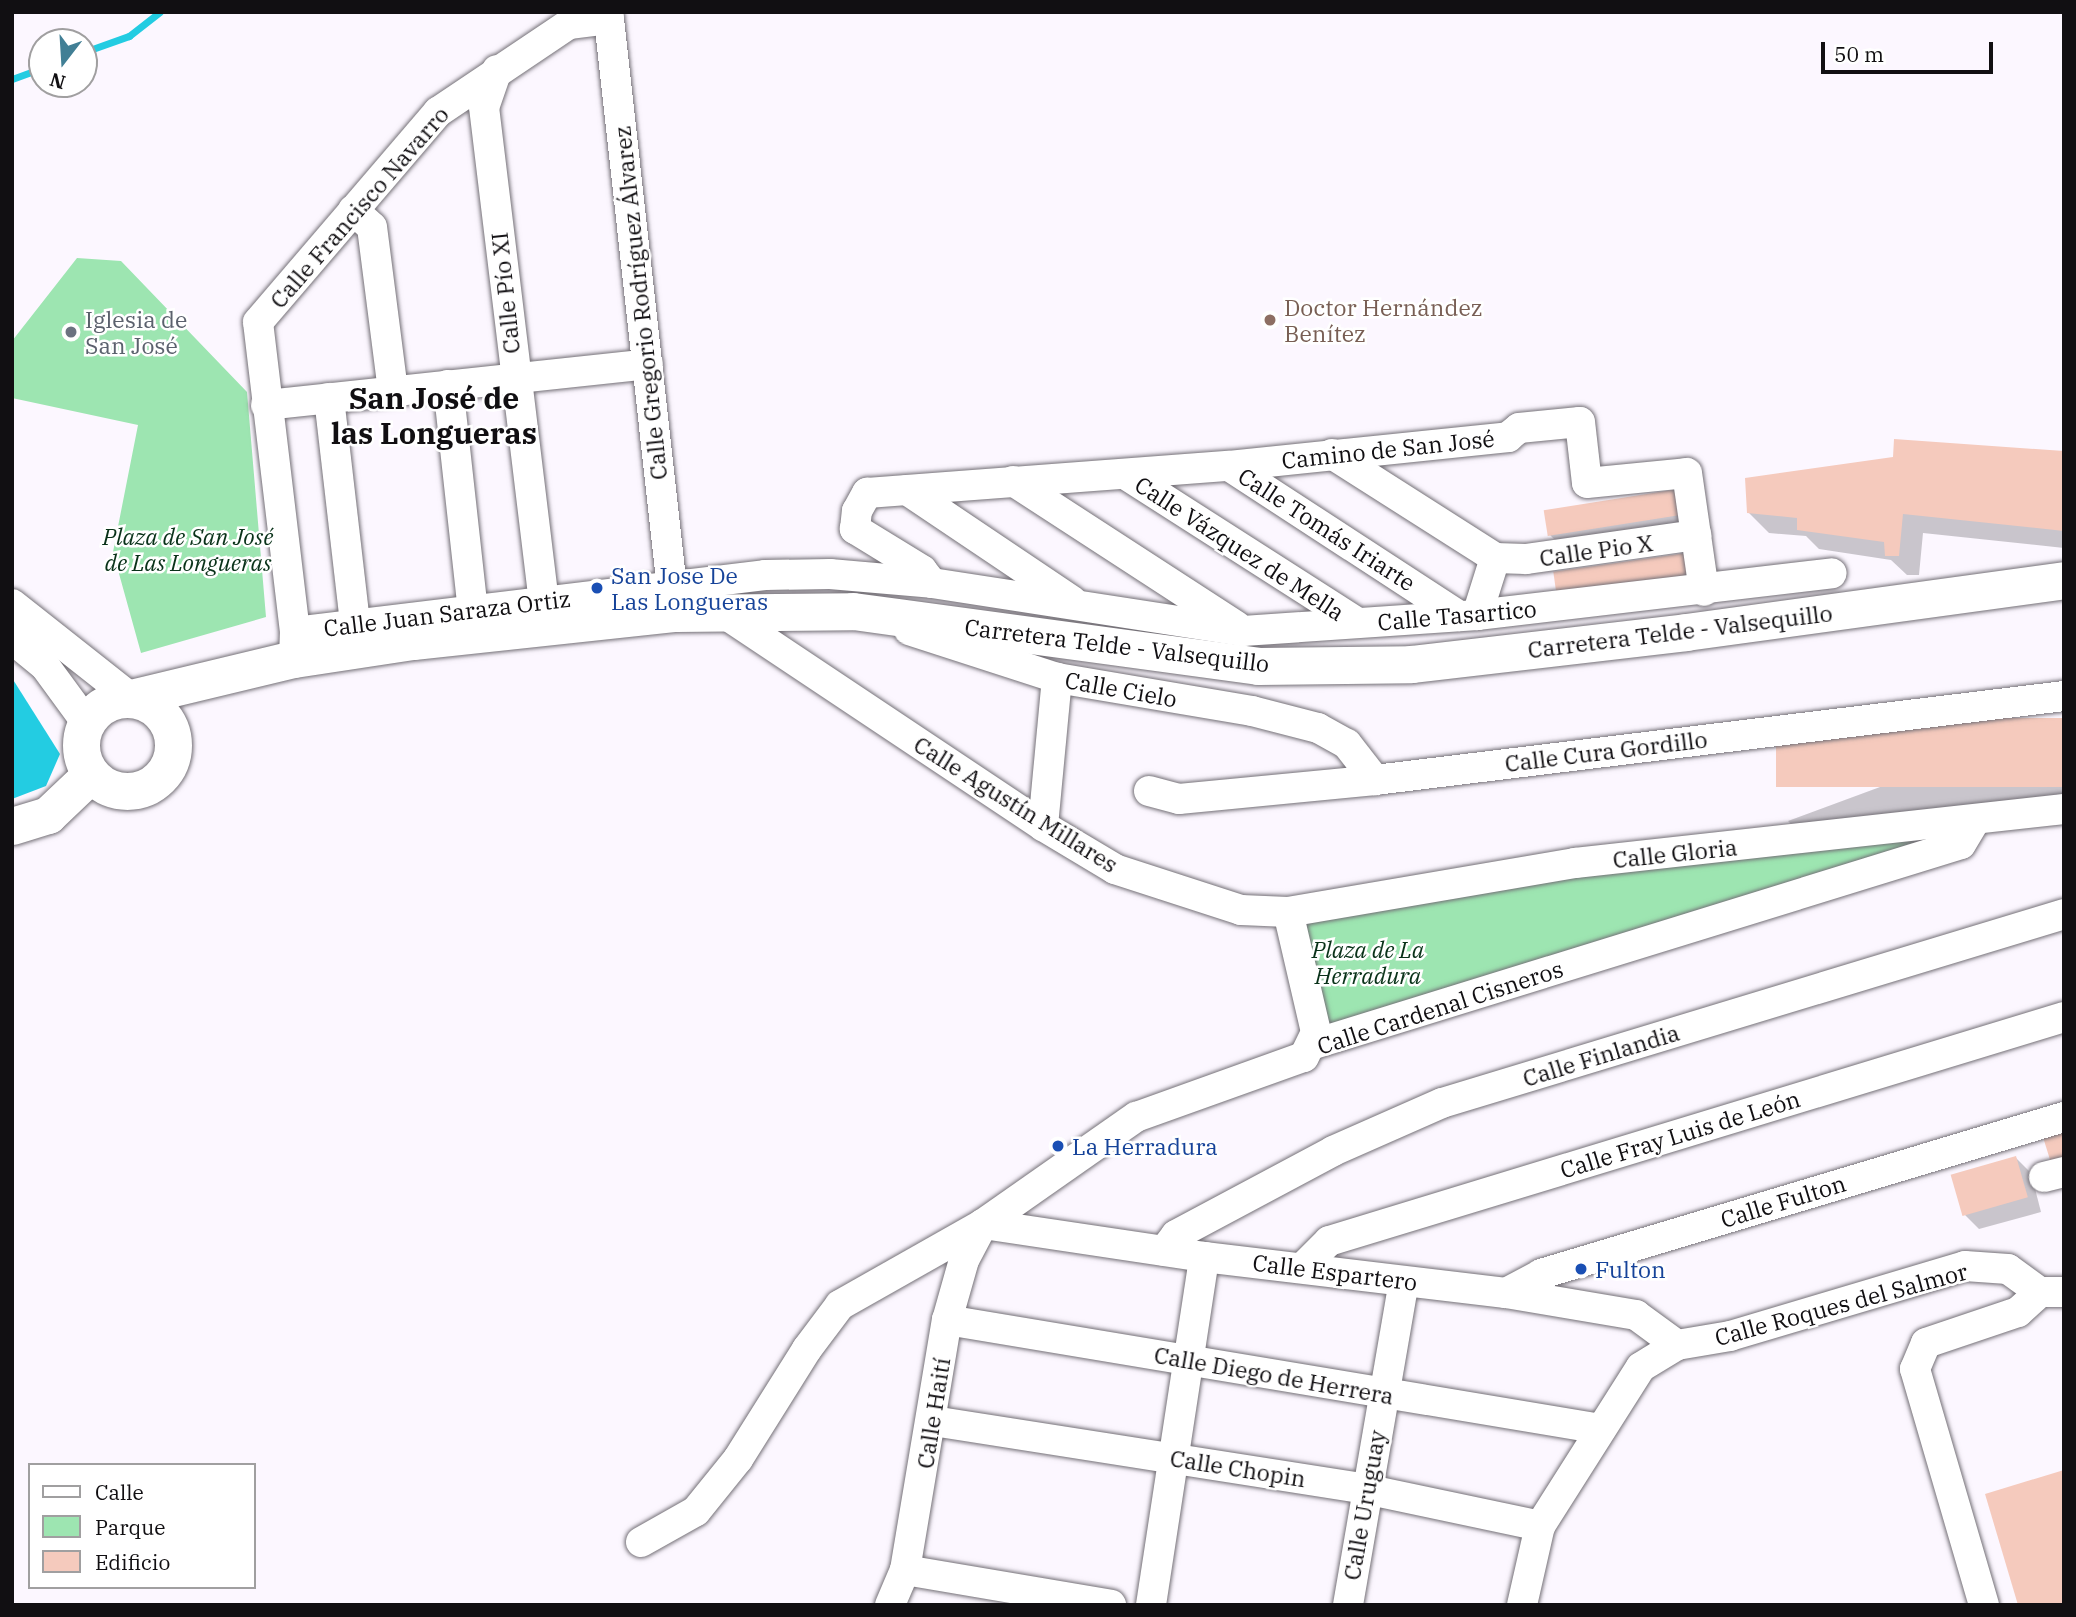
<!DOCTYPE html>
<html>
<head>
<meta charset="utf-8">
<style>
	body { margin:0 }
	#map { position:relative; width:2076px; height:1617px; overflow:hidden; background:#fcf7ff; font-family:"IBM Plex Serif",serif }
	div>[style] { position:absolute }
	.green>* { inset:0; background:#9de5b1 }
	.water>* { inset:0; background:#23cce2 }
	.shadow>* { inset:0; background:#0003 }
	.stream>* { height:7px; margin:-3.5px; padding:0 3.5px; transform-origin:3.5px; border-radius:3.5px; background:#23cce2 }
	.building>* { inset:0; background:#f5cabd; transform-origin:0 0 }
	.roads { filter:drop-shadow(0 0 2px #747077) drop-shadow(0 0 2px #747077) }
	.minor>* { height:30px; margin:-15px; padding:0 15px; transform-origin:15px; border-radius:15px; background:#fff }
	.major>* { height:37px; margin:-18.5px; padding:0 18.5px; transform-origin:18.5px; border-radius:18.5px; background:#fff }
	.major>.ring { margin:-18.5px; padding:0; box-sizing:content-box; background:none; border:37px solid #fff; border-radius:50% }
	.dots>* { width:19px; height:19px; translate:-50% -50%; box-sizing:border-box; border:4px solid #fff; border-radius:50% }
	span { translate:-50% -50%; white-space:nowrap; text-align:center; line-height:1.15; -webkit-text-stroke:5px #fff; paint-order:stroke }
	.street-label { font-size:23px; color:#110f12 }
	.education-label { font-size:23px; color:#785e54 }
	.left { translate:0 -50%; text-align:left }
	.worship-label { font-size:23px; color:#5b616d }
	.park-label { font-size:23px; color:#093219; font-style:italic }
	.transit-label { font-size:23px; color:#164399 }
	.district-label { font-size:30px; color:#110f12; font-weight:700 }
	.frame { position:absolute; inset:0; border:14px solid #110f12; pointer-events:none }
	.legend { position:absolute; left:28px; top:1463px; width:228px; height:126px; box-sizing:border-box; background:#fff; border:2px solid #a09fa0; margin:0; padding:9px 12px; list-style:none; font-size:21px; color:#110f12 }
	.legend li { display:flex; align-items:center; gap:14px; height:35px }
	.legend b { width:35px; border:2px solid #a09fa0 }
	.north { position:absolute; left:28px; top:28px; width:70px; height:70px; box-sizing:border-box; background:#fff; border:2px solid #a09fa0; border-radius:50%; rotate:197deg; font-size:19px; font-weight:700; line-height:28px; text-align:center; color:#110f12 }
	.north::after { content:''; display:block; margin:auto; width:24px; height:32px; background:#417f95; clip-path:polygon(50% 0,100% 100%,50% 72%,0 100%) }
	.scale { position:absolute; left:1821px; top:42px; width:172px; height:32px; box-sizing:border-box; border:4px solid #110f12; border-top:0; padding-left:9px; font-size:21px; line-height:24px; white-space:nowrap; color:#110f12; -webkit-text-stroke:5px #fff; paint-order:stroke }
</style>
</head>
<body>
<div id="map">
	<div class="green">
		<div style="clip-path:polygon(77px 258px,121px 261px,247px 392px,266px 617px,141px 653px,113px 552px,138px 425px,12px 398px,12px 341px)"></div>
		<div style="clip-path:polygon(1960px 828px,1322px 1034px,1295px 919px,1574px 869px)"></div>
	</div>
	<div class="water">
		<div style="clip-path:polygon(12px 678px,60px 754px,46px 786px,12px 799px)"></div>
	</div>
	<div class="shadow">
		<div style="clip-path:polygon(2064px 453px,2064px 548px,1923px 533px,1919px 575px,1907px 575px,1891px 560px,1819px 549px,1806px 536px,1769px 533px,1749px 513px)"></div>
		<div style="clip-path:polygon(1677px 491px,1696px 530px,1565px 550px,1550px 535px)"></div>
		<div style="clip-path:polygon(2064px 719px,2064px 809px,1808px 841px,1788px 821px)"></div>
		<div style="clip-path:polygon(2016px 1158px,2031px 1173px,2041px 1212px,1979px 1229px,1964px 1214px)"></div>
	</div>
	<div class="stream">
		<div style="left:84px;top:52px;width:48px;rotate:-19.6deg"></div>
		<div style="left:129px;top:36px;width:39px;rotate:-38deg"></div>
		<div style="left:12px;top:79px;width:32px;rotate:-20deg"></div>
	</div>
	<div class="building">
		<div style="clip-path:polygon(1894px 439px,2064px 451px,2064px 531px,1903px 514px,1899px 556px,1885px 556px,1884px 542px,1797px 530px,1797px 518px,1747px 513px,1745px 478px,1893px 457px)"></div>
		<div style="left:1678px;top:489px;width:26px;height:136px;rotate:81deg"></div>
		<div style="left:1686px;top:553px;width:27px;height:134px;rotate:82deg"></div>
		<div style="left:2064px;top:718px;width:69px;height:288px;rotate:90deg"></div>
		<div style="clip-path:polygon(2064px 1131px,2064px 1159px,2051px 1163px,2043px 1137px)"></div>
		<div style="left:2016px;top:1156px;width:43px;height:68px;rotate:74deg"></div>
		<div style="clip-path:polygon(2064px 1470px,2064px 1605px,2018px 1605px,1985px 1494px)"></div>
	</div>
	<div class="roads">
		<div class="minor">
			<div style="left:497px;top:70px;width:39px;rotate:109deg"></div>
			<div style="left:484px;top:107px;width:499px;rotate:83.1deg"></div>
			<div style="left:353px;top:210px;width:25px;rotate:42deg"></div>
			<div style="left:372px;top:227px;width:165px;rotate:82.7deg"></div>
			<div style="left:448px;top:385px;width:227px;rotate:83.7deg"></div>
			<div style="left:329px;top:398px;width:226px;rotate:83.4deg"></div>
			<div style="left:266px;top:405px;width:384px;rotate:-6.1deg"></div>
			<div style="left:1332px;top:454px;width:193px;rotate:32.5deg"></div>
			<div style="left:1495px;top:558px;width:60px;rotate:107.5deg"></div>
			<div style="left:1229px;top:466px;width:275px;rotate:33.1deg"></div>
			<div style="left:1125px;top:474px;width:274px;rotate:32.6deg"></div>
			<div style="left:1013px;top:481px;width:266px;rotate:33deg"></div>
			<div style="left:907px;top:490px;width:199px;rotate:33.9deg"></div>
			<div style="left:1495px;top:558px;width:31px;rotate:2deg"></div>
			<div style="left:1526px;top:559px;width:172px;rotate:-8deg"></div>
			<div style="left:932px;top:583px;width:16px;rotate:-128deg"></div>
			<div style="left:922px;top:570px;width:79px;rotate:-148.5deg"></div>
			<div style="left:855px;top:529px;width:18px;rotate:-84deg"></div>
			<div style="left:857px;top:511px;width:21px;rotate:-61deg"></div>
			<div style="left:867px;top:493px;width:363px;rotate:-4.3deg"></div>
			<div style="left:1229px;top:466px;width:281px;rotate:-5.9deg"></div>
			<div style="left:1508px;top:437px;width:14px;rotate:-39deg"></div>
			<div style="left:1519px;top:428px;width:61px;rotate:-5.6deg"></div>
			<div style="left:1580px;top:422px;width:61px;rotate:83.5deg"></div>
			<div style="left:1587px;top:483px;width:100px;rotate:-5.7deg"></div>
			<div style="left:1687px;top:473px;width:119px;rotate:81.8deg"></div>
			<div style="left:12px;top:604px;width:152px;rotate:38.3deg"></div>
			<div style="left:909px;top:630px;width:156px;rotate:18deg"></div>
			<div style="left:1057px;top:678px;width:198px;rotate:9.6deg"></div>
			<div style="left:1252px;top:711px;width:68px;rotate:14.4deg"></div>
			<div style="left:1318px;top:728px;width:33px;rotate:29deg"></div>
			<div style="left:1347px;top:744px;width:46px;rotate:52.1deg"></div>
			<div style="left:295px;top:632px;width:312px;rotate:-96.8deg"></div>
			<div style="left:258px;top:322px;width:277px;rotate:-49.4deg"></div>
			<div style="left:438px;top:112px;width:158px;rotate:-33.9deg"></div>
			<div style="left:569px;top:24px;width:40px;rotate:-7.1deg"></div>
			<div style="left:609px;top:19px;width:592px;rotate:83.69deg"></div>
			<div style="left:12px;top:639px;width:43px;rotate:39.3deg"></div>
			<div style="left:45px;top:666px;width:69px;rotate:53.8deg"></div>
			<div style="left:294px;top:659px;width:27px;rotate:-88deg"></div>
			<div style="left:295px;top:632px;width:473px;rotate:-6.9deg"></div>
			<div style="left:765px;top:575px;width:65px;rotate:-0.9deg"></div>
			<div style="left:830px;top:574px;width:102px;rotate:5deg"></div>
			<div style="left:932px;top:583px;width:315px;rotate:8.8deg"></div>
			<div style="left:1243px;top:631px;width:235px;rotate:-3.9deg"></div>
			<div style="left:1477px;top:615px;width:357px;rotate:-6.7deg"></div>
			<div style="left:1149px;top:791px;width:31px;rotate:15deg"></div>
			<div style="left:1179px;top:799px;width:197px;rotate:-5.5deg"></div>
			<div style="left:1375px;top:780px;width:694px;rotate:-6.95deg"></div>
			<div style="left:1043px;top:826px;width:149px;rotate:-84.6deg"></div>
			<div style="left:1288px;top:912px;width:291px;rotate:-9.7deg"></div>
			<div style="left:1575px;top:863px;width:492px;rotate:-6.3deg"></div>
			<div style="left:1311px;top:1045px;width:680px;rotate:-17.18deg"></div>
			<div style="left:1961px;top:844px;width:27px;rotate:-59deg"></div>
			<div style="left:2044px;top:1177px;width:21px;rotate:-14deg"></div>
			<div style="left:983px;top:1224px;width:223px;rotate:8.5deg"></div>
			<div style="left:1204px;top:1257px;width:304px;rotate:6.8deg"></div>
			<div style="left:1506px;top:1293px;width:132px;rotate:9.6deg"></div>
			<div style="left:1636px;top:1315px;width:51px;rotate:36.2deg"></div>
			<div style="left:1164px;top:1251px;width:20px;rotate:-53deg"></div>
			<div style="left:1176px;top:1235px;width:178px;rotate:-28.1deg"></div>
			<div style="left:1333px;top:1151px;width:119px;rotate:-23.8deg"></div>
			<div style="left:1442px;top:1103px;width:650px;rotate:-16.9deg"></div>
			<div style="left:1304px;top:1266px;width:35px;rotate:-45deg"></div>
			<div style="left:1329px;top:1241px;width:768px;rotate:-16.95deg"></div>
			<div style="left:1506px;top:1293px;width:40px;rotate:-28deg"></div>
			<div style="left:1541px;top:1274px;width:546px;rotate:-16.71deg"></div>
			<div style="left:947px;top:1320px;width:663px;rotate:9.46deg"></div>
			<div style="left:933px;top:1421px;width:437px;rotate:8.9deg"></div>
			<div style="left:1365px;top:1489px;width:179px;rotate:11.9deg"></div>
			<div style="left:641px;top:1542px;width:63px;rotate:-29.4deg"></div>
			<div style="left:696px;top:1511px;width:67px;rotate:-51.1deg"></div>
			<div style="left:738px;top:1459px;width:130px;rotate:-57.9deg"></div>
			<div style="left:807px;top:1349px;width:55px;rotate:-53.1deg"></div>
			<div style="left:840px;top:1305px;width:164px;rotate:-29.5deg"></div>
			<div style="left:983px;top:1224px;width:187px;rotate:-35deg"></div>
			<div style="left:1136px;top:1117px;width:178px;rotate:-19.7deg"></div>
			<div style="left:1304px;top:1057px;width:28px;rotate:-64deg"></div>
			<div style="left:1316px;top:1032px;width:123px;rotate:-103.1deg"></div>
			<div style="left:1288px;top:912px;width:47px;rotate:-177.6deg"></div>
			<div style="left:1241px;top:910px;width:133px;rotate:-162deg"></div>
			<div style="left:1115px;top:869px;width:84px;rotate:-149.2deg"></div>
			<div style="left:1043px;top:826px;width:386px;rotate:-146.3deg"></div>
			<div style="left:905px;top:1570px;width:209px;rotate:9.6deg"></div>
			<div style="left:890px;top:1605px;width:38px;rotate:-67deg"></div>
			<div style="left:905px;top:1570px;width:254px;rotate:-80.5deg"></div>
			<div style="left:947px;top:1320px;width:62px;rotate:-74.2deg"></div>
			<div style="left:964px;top:1260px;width:41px;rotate:-62.2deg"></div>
			<div style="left:1151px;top:1605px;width:352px;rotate:-81.3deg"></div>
			<div style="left:1348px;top:1605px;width:328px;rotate:-80.2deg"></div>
			<div style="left:1522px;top:1605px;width:81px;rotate:-77.2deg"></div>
			<div style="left:1540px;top:1526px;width:188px;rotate:-57.6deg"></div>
			<div style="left:1641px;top:1367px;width:42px;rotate:-31.4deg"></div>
			<div style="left:1677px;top:1345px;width:54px;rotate:-9.6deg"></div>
			<div style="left:1730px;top:1336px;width:245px;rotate:-16.6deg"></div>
			<div style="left:1965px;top:1266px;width:43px;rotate:4deg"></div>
			<div style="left:2008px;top:1269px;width:39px;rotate:36deg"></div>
			<div style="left:2040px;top:1292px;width:24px"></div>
			<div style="left:1984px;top:1605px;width:246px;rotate:-106.3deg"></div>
			<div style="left:1915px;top:1369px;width:28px;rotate:-67deg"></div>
			<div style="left:1926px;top:1343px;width:97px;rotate:-18.6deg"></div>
			<div style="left:2018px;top:1312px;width:30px;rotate:-42deg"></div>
		</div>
		<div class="major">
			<div style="left:131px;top:698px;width:168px;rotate:-13.5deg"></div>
			<div style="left:294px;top:659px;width:120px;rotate:-8.6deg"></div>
			<div style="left:413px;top:641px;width:264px;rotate:-6.1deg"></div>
			<div style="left:676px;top:613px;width:177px;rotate:-0.6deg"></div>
			<div style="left:853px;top:611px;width:409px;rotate:7.7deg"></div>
			<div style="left:1258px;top:666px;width:153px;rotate:-0.7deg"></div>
			<div style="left:1411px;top:664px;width:277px;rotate:-6.6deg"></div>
			<div style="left:1686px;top:632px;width:382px;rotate:-7.8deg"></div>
			<div class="ring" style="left:81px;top:699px;width:55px;height:55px"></div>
			<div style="left:12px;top:826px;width:38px;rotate:-17deg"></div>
			<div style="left:48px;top:815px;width:59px;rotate:-43.6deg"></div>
		</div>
	</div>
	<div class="dots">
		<div style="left:1270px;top:320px;background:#8d6e63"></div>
		<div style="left:71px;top:332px;background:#6b7280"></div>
		<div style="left:597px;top:588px;background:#1a4fb4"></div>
		<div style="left:1058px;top:1146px;background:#1a4fb4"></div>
		<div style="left:1581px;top:1269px;background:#1a4fb4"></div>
	</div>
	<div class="street-label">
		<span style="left:359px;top:207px;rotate:-49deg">Calle Francisco Navarro</span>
		<span style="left:505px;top:293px;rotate:-96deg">Calle Pío XI</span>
		<span style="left:640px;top:303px;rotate:-96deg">Calle Gregorio Rodríguez Álvarez</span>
		<span style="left:1388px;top:449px;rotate:-6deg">Camino de San José</span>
		<span style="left:1327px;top:529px;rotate:33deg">Calle Tomás Iriarte</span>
		<span style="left:1240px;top:548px;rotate:33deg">Calle Vázquez de Mella</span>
		<span style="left:1596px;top:550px;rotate:-8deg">Calle Pio X</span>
		<span style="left:447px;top:613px;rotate:-7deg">Calle Juan Saraza Ortiz</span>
		<span style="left:1457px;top:615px;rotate:-5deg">Calle Tasartico</span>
		<span style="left:1680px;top:631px;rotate:-7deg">Carretera Telde - Valsequillo</span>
		<span style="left:1117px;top:645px;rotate:7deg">Carretera Telde - Valsequillo</span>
		<span style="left:1121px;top:689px;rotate:10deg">Calle Cielo</span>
		<span style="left:1606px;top:751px;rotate:-7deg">Calle Cura Gordillo</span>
		<span style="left:1016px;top:804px;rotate:32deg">Calle Agustín Millares</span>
		<span style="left:1675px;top:853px;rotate:-6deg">Calle Gloria</span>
		<span style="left:1440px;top:1007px;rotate:-18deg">Calle Cardenal Cisneros</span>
		<span style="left:1601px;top:1055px;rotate:-17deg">Calle Finlandia</span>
		<span style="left:1680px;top:1134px;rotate:-17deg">Calle Fray Luis de León</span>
		<span style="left:1783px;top:1201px;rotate:-17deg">Calle Fulton</span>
		<span style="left:1335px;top:1272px;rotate:7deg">Calle Espartero</span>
		<span style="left:1841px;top:1304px;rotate:-15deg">Calle Roques del Salmor</span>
		<span style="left:1274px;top:1375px;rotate:10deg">Calle Diego de Herrera</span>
		<span style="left:933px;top:1413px;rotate:-81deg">Calle Haití</span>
		<span style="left:1238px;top:1468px;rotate:9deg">Calle Chopin</span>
		<span style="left:1364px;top:1505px;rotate:-80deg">Calle Uruguay</span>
	</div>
	<div class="education-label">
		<span class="left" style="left:1284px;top:320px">Doctor Hernández<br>Benítez</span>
	</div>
	<div class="worship-label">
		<span class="left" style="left:85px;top:332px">Iglesia de<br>San José</span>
	</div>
	<div class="park-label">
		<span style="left:188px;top:549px">Plaza de San José<br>de Las Longueras</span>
		<span style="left:1368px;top:962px">Plaza de La<br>Herradura</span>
	</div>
	<div class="transit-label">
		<span class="left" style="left:611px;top:588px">San Jose De<br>Las Longueras</span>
		<span class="left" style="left:1072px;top:1146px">La Herradura</span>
		<span class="left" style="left:1595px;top:1269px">Fulton</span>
	</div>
	<div class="district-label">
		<span style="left:434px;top:415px">San José de<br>las Longueras</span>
	</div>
	<div class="frame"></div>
	<ul class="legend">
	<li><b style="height:9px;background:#fff"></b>Calle</li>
	<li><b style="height:19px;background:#9de5b1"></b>Parque</li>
	<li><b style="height:19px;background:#f5cabd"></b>Edificio</li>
	</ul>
	<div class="north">N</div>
	<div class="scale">50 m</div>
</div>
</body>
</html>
